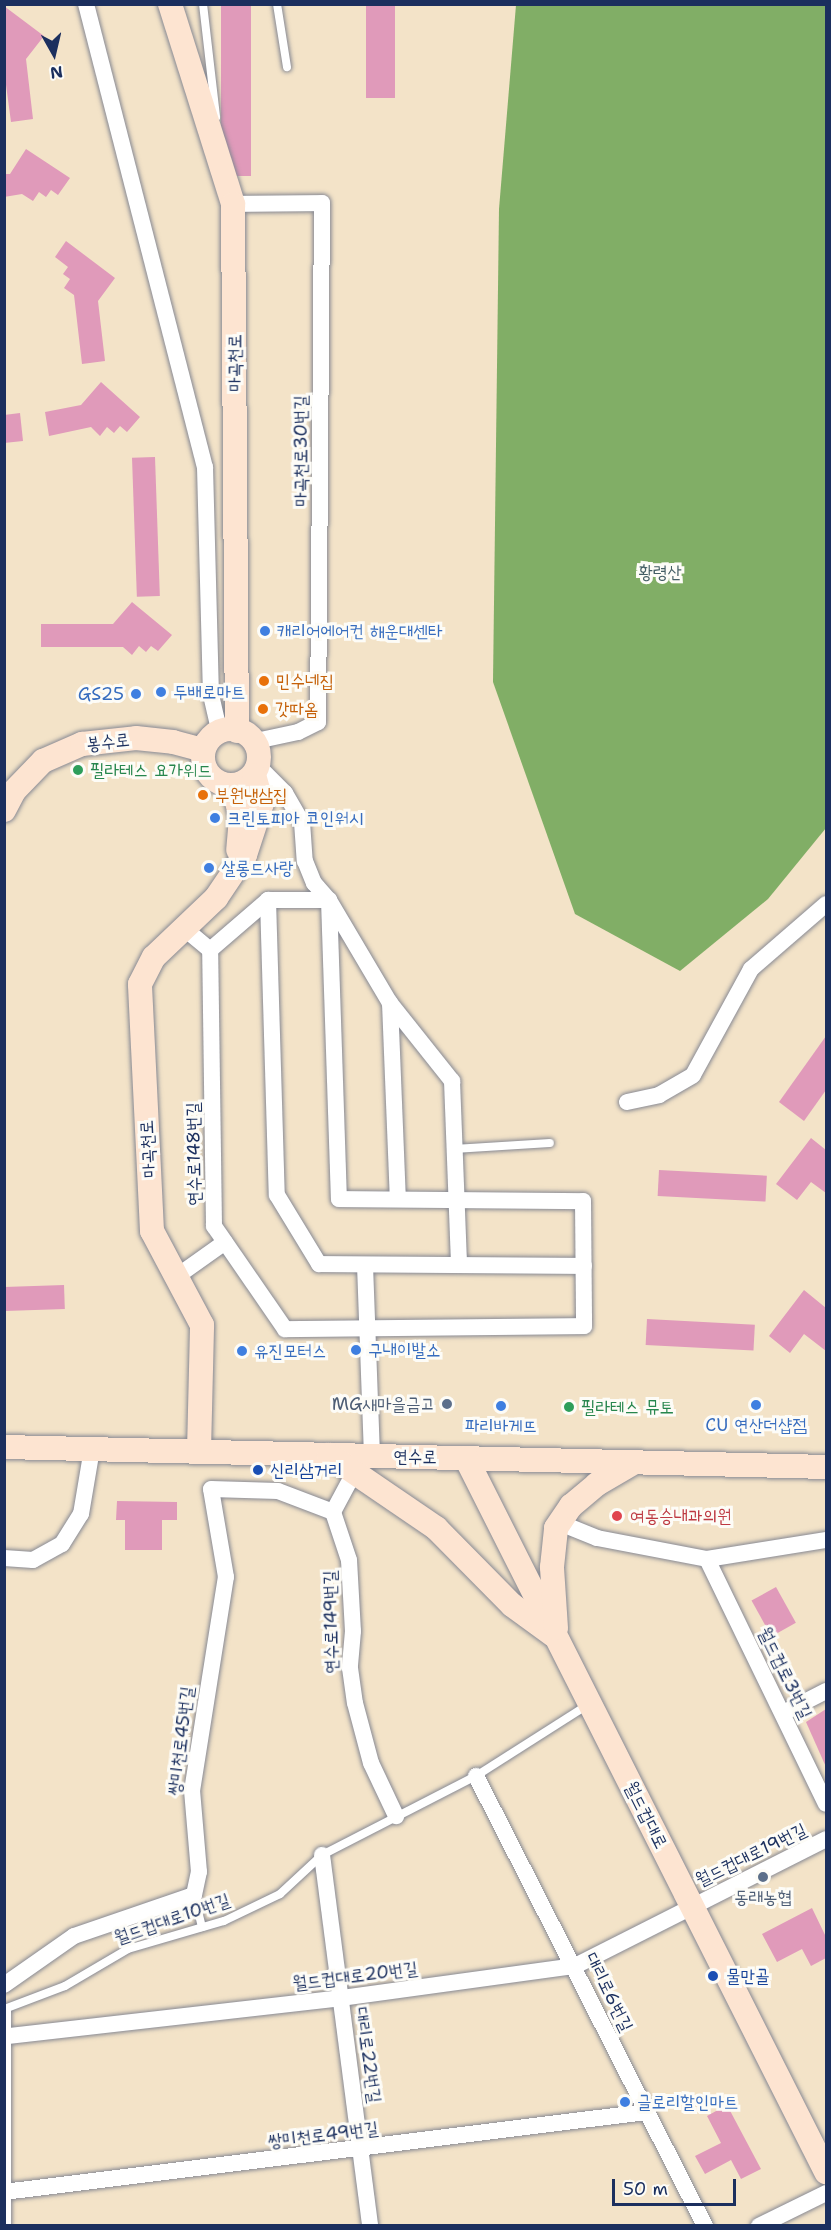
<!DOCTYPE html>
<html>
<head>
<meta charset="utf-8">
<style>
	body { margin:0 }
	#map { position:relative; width:831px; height:2230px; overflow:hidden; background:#f3e3c8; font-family:"Shantell Sans","Poor Story",sans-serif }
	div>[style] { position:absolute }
	.forest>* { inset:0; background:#81ae66 }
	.building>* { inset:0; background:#e09aba; transform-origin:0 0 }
	.roads { filter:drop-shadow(0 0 2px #878993) drop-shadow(0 0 2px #878993) }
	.lane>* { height:8px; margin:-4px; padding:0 4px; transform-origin:4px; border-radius:4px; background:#fff }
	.street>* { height:16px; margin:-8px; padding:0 8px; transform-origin:8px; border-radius:8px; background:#fff }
	.secondary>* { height:24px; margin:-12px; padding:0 12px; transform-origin:12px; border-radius:12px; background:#fde4d1 }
	.secondary>.ring { margin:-12px; padding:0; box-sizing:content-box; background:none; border:24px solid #fde4d1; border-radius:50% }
	.dots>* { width:16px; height:16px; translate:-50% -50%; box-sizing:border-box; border:3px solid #fdfcf7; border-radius:50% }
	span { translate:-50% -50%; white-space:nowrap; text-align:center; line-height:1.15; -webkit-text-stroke:6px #fdfcf7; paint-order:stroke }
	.street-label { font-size:18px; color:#1b2f5e }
	.park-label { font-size:18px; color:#445e65 }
	.shop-label { font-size:18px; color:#366cbe }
	.left { translate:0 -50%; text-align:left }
	.right { translate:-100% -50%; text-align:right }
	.food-label { font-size:18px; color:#c56008 }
	.leisure-label { font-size:18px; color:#27864d }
	.service-label { font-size:18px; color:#4e5e75 }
	.transit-label { font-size:18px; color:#164399 }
	.health-label { font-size:18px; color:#be3a42 }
	.frame { position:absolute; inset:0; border:6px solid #1b2f5e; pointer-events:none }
	.north { position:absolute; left:24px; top:24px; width:60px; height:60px; -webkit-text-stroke:4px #fdfcf7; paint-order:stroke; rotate:172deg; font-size:16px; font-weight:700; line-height:24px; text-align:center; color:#1b2f5e }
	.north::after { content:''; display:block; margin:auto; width:21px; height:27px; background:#1b2f5e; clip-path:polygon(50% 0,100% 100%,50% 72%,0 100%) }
	.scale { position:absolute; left:612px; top:2179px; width:124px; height:27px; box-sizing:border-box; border:3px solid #1b2f5e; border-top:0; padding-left:8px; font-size:18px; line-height:21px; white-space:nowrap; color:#1b2f5e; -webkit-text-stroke:4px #fdfcf7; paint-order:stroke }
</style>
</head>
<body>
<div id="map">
	<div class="forest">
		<div style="clip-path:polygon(516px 5px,826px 5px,826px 828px,768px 899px,680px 971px,575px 914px,493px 682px,499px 209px)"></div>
	</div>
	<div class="building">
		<div style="left:221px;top:4px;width:30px;height:172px"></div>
		<div style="left:366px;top:4px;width:29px;height:94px"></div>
		<div style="clip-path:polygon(4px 6px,44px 36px,26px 59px,33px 119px,11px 122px,4px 70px)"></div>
		<div style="clip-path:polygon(26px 149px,70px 178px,58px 195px,51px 190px,46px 197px,39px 192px,33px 201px,22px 194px,4px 197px,4px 174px,10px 174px)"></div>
		<div style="clip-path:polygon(66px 241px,115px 278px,98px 301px,105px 361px,82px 364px,74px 295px,64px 288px,70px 279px,63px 274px,68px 267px,55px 257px)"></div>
		<div style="clip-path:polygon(101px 382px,140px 417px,127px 432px,120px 426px,114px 433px,107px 427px,100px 436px,91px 427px,49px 436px,45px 412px,81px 405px)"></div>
		<div style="clip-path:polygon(20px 413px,23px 441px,4px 443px,4px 415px)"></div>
		<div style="left:155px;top:457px;width:139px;height:23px;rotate:88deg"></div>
		<div style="clip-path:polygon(132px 602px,172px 635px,158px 651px,151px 646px,146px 652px,139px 646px,132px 655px,123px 647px,41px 647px,41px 624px,113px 624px)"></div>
		<div style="clip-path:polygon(826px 1036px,826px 1090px,804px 1121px,779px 1102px)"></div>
		<div style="clip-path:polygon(811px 1138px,826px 1150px,826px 1193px,811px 1182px,797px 1200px,776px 1184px)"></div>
		<div style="left:659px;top:1170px;width:108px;height:26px;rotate:3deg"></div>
		<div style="left:64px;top:1285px;width:24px;height:60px;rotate:88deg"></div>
		<div style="clip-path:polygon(804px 1290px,826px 1308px,826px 1351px,804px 1334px,790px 1353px,769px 1336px)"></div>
		<div style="left:647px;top:1319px;width:108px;height:26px;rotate:3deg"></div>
		<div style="clip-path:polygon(117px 1501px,177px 1502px,177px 1520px,162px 1520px,162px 1550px,125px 1550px,125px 1520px,116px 1520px)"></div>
		<div style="left:776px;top:1587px;width:41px;height:28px;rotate:61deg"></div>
		<div style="clip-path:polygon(826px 1709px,826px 1767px,806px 1722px)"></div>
		<div style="clip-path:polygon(812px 1908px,826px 1937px,826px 1958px,811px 1966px,802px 1949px,777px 1962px,762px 1934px)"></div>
		<div style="clip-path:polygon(727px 2105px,761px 2169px,741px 2179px,731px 2160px,705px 2174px,695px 2156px,721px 2143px,707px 2116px)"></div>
	</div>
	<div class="roads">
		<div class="lane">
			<div style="left:203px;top:4px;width:114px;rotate:83.4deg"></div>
			<div style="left:277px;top:4px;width:64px;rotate:81deg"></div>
			<div style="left:454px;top:1149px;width:96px;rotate:-3.6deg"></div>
			<div style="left:194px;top:1895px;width:33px;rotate:76deg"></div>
			<div style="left:7px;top:2226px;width:218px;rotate:-90deg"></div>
			<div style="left:7px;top:2008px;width:62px;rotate:-20.8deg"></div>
			<div style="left:65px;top:1986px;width:73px;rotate:-30.4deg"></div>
			<div style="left:128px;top:1949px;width:100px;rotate:-16.3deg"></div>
			<div style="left:224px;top:1921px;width:62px;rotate:-25.7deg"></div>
			<div style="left:280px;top:1894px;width:57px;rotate:-42.9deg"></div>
			<div style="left:322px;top:1855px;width:173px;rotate:-27.2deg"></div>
			<div style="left:476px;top:1776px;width:134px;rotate:-32.5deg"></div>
		</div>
		<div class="street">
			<div style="left:86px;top:4px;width:478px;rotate:75.6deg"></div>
			<div style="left:205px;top:467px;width:228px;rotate:88.5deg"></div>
			<div style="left:211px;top:695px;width:37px;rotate:77deg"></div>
			<div style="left:233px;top:204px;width:89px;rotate:-0.6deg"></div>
			<div style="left:322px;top:203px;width:519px;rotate:90.44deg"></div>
			<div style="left:318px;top:722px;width:22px;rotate:153deg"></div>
			<div style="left:298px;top:732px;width:43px;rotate:167.9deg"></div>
			<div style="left:259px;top:767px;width:37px;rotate:45deg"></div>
			<div style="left:285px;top:793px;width:34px;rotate:60deg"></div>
			<div style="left:302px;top:822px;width:39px;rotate:86deg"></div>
			<div style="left:305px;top:861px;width:24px;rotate:68deg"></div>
			<div style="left:314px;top:883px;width:23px;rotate:49deg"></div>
			<div style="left:329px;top:900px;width:120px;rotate:59.4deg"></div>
			<div style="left:390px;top:1003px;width:100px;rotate:51.5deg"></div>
			<div style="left:452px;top:1081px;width:184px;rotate:87.8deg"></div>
			<div style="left:268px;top:900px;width:61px"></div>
			<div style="left:329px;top:900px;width:299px;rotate:88.1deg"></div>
			<div style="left:339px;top:1199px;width:244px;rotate:0.5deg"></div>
			<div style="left:583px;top:1201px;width:125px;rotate:89.5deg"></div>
			<div style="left:584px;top:1326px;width:299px;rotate:179.4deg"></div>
			<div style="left:285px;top:1329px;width:125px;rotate:-124.6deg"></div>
			<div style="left:214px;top:1226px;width:276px;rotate:-90.8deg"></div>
			<div style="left:210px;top:950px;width:77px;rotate:-40.8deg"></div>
			<div style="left:268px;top:900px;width:295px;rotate:88.3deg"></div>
			<div style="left:277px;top:1195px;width:81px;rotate:58.7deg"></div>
			<div style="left:319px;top:1264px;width:265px;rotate:0.4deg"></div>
			<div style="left:185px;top:929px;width:33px;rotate:40deg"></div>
			<div style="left:390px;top:1003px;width:196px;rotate:87.7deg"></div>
			<div style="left:627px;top:1102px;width:33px;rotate:-12deg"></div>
			<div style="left:659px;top:1095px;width:39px;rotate:-30deg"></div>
			<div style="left:693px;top:1075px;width:121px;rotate:-61.3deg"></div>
			<div style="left:751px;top:969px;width:99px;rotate:-40.9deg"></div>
			<div style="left:365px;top:1265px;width:191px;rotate:87.9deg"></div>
			<div style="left:176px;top:1277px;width:60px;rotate:-35.5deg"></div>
			<div style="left:333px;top:1512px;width:47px;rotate:-61.8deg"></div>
			<div style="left:560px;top:1523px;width:40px;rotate:22deg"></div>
			<div style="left:597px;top:1538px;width:112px;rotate:10.8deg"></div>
			<div style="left:707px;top:1559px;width:121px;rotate:-9.1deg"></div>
			<div style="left:4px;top:1558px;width:29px;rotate:4deg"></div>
			<div style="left:33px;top:1560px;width:33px;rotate:-29deg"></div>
			<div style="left:62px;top:1544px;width:36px;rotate:-58deg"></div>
			<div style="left:81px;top:1514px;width:66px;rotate:-80.4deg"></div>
			<div style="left:707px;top:1559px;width:272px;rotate:64.1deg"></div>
			<div style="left:783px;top:1713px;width:48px;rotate:-27.1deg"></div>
			<div style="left:476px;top:1776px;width:505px;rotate:63.03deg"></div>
			<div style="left:322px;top:1855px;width:374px;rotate:82.6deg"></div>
			<div style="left:4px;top:1985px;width:85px;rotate:-35deg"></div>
			<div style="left:74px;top:1936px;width:127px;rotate:-18.9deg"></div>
			<div style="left:194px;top:1895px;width:24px;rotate:-78deg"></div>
			<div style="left:199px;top:1872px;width:81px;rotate:-94.9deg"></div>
			<div style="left:192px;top:1791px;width:217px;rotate:-81deg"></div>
			<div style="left:226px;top:1577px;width:89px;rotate:-99.7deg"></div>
			<div style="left:211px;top:1489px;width:67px;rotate:1.7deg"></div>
			<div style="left:278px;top:1491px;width:59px;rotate:20.9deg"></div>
			<div style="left:333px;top:1512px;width:51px;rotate:71.6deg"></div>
			<div style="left:349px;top:1560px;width:71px;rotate:86.8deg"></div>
			<div style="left:353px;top:1631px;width:37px;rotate:95deg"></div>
			<div style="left:350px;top:1668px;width:35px;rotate:82deg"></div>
			<div style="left:355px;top:1703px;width:62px;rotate:75.1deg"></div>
			<div style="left:371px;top:1763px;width:59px;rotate:64.7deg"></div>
			<div style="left:9px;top:2036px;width:334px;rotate:-6.5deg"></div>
			<div style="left:341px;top:1998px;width:236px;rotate:-7.8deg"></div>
			<div style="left:575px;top:1966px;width:281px;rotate:-26.8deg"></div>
			<div style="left:4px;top:2192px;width:647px;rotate:-7.1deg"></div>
			<div style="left:759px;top:2226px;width:75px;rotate:-26.2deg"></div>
		</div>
		<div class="secondary">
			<div style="left:170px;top:4px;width:210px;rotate:72.5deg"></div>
			<div style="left:233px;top:204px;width:527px;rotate:89.57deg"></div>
			<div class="ring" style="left:203px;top:729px;width:32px;height:32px"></div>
			<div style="left:233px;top:786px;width:33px;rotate:76deg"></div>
			<div style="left:241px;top:818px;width:32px;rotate:95deg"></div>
			<div style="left:4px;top:810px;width:21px;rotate:-62deg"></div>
			<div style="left:14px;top:791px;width:42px;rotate:-46deg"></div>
			<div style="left:43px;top:761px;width:43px;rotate:-23.6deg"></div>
			<div style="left:82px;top:744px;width:54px;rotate:-6.3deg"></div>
			<div style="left:136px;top:738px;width:37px;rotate:6deg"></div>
			<div style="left:173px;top:742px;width:31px;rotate:15deg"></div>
			<div style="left:4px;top:1447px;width:822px;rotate:1.39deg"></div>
			<div style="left:199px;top:1451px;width:126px;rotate:-88.6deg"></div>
			<div style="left:202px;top:1325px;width:106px;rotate:-118deg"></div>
			<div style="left:152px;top:1231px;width:247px;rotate:-92.8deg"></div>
			<div style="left:140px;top:984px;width:30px;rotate:-63deg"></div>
			<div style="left:154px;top:957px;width:86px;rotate:-43.6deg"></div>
			<div style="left:216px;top:898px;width:52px;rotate:-56deg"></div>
			<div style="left:245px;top:855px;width:55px;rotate:-71.9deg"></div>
			<div style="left:262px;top:803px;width:29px;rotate:-106deg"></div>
			<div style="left:329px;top:1455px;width:130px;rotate:34.3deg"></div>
			<div style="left:436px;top:1528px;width:108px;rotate:45.4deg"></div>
			<div style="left:512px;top:1605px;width:51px;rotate:36.2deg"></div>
			<div style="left:466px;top:1458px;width:800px;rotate:63.24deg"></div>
			<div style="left:556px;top:1628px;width:61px;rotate:-93.8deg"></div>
			<div style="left:552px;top:1567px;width:39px;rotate:-84deg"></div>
			<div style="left:556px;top:1528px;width:27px;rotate:-56deg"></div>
			<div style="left:571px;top:1506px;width:34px;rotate:-40deg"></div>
			<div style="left:597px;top:1484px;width:44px;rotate:-30.1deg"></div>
		</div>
	</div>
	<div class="dots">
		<div style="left:265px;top:631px;background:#3f7fe0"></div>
		<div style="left:264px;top:681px;background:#e8710a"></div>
		<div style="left:161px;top:692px;background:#3f7fe0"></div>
		<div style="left:136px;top:694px;background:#3f7fe0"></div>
		<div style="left:263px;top:709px;background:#e8710a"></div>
		<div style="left:78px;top:770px;background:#2e9e5b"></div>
		<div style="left:203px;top:795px;background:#e8710a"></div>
		<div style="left:215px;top:818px;background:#3f7fe0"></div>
		<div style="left:209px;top:868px;background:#3f7fe0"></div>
		<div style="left:356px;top:1350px;background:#3f7fe0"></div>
		<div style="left:242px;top:1351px;background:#3f7fe0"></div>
		<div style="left:447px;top:1404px;background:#5c6f8a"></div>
		<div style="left:756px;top:1405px;background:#3f7fe0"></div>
		<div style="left:501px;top:1406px;background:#3f7fe0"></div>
		<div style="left:569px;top:1407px;background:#2e9e5b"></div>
		<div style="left:258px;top:1470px;background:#1a4fb4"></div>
		<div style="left:617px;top:1516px;background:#e0444e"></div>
		<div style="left:763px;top:1877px;background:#5c6f8a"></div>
		<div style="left:713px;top:1976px;background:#1a4fb4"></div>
		<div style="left:625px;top:2102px;background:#3f7fe0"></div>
	</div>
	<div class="street-label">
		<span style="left:235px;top:363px;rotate:-90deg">마곡천로</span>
		<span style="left:301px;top:451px;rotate:-90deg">마곡천로30번길</span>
		<span style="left:108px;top:742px;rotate:-6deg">봉수로</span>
		<span style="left:148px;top:1149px;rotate:-93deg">마곡천로</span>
		<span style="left:194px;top:1154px;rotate:-91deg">연수로148번길</span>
		<span style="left:415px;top:1457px;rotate:1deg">연수로</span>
		<span style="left:331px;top:1622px;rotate:-91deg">연수로149번길</span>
		<span style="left:785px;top:1673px;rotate:64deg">월드컵로3번길</span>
		<span style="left:181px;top:1741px;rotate:-83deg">쌍미천로45번길</span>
		<span style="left:646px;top:1815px;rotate:63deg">월드컵대로</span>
		<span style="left:751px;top:1855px;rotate:-26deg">월드컵대로19번길</span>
		<span style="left:172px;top:1919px;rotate:-19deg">월드컵대로10번길</span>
		<span style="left:355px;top:1976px;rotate:-7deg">월드컵대로20번길</span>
		<span style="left:609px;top:1992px;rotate:64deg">대리로6번길</span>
		<span style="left:368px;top:2055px;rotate:82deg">대리로22번길</span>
		<span style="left:323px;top:2135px;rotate:-7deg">쌍미천로49번길</span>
	</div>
	<div class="park-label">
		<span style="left:660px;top:572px">황령산</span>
	</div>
	<div class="shop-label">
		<span class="left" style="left:277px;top:631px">캐리어에어컨 해운대센타</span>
		<span class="left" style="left:173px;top:692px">두배로마트</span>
		<span class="right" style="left:124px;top:694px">GS25</span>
		<span class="left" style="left:227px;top:818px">크린토피아 코인워시</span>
		<span class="left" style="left:221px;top:868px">살롱드사랑</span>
		<span class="left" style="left:368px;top:1350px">구내이발소</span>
		<span class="left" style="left:254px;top:1351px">유진모터스</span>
		<span style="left:756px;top:1425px">CU 연산더샵점</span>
		<span style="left:501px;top:1426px">파리바게뜨</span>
		<span class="left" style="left:637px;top:2102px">글로리할인마트</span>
	</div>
	<div class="food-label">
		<span class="left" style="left:276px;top:681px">민수네집</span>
		<span class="left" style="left:275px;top:709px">갓따옴</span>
		<span class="left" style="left:215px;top:795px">부원냉삼집</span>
	</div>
	<div class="leisure-label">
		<span class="left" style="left:90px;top:770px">필라테스 요가위드</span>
		<span class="left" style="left:581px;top:1407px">필라테스 뮤토</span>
	</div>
	<div class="service-label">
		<span class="right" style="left:435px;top:1404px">MG새마을금고</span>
		<span style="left:763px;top:1897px">동래농협</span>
	</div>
	<div class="transit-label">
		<span class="left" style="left:270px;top:1470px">신리삼거리</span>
		<span class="left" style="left:726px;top:1976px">물만골</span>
	</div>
	<div class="health-label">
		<span class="left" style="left:630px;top:1516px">여동승내과의원</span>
	</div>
	<div class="frame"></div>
	<div class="north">N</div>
	<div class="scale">50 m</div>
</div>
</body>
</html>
